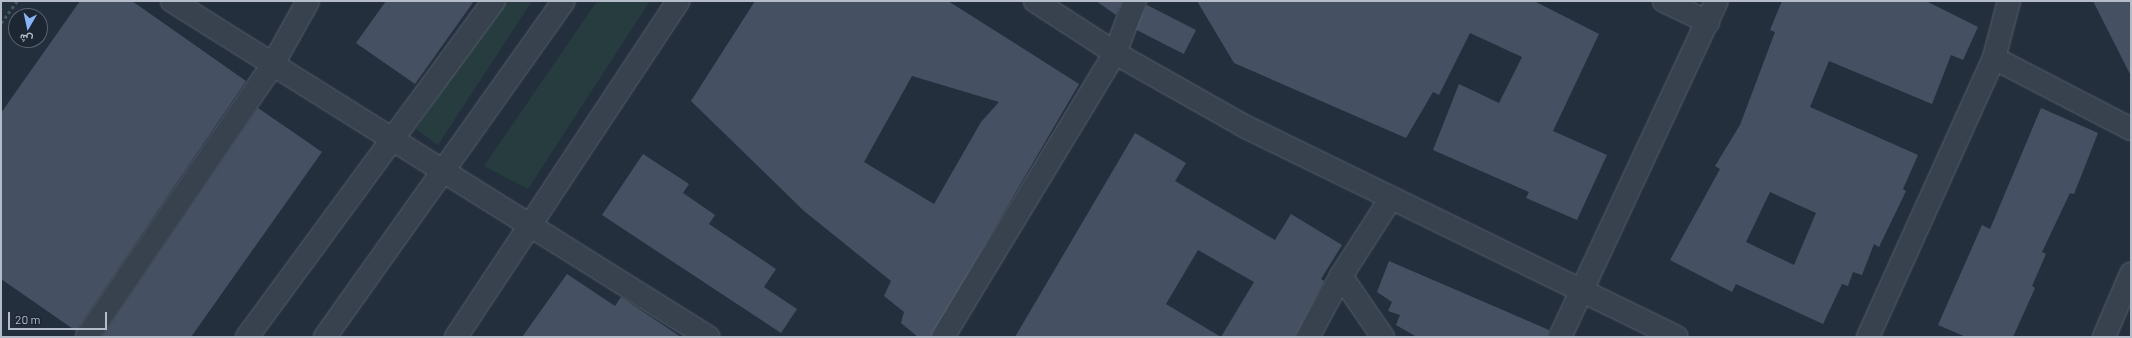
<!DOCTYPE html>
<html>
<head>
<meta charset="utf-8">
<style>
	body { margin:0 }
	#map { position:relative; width:2132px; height:338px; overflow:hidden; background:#242f3e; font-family:Barlow,Vazirmatn,sans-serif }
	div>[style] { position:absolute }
	.green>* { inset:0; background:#263c3f }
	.building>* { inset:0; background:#455162; transform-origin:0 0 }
	.path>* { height:2.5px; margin-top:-1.25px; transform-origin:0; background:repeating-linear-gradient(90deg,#44595c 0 3px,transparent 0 6px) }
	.roads { filter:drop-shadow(0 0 1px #565f6c) drop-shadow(0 0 1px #565f6c) }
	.minor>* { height:22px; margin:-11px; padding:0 11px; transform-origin:11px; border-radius:11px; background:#38414e }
	.tertiary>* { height:22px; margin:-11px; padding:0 11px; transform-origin:11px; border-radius:11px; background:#38414e }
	span { translate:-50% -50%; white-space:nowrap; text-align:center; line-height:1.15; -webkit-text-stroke:3px #1d2633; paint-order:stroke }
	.frame { position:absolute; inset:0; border:2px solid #b4bcc9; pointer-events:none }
	.north { position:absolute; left:8px; top:8px; width:40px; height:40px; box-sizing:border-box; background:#1d2633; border:1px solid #59626f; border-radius:50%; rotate:189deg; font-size:11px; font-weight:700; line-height:16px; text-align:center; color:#b4bcc9 }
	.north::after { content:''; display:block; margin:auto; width:14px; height:18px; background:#8ab4f8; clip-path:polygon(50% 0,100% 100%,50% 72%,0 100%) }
	.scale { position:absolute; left:8px; top:312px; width:99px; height:18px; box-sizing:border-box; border:2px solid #b4bcc9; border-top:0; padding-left:5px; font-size:12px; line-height:14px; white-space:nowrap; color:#b4bcc9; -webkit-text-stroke:3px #1d2633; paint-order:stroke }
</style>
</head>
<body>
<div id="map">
	<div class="green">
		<div style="clip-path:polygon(503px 1px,532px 1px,438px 145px,416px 129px)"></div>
		<div style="clip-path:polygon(597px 1px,650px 1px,528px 189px,484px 166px)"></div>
	</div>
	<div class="building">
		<div style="clip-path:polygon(80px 1px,132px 1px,246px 81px,76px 331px,1px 279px,1px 113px)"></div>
		<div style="clip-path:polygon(386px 1px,474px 1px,415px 84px,356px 43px)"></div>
		<div style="clip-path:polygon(evenodd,755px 1px,948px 1px,1079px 84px,931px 337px,918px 337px,901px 323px,904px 312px,884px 296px,891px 281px,804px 211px,691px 101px,755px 1px,912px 76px,999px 102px,981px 122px,934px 204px,864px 162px,912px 76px)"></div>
		<div style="clip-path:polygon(1096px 1px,1122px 1px,1116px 15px)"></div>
		<div style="clip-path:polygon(1197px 1px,1534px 1px,1599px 34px,1553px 131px,1607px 155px,1577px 220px,1526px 198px,1529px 192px,1433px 150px,1459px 84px,1499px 103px,1522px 57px,1470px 33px,1439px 95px,1433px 92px,1406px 138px,1234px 63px)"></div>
		<div style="clip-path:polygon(evenodd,1782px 1px,1926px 1px,1978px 27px,1963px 60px,1951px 55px,1932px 104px,1829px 61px,1810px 107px,1918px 155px,1903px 189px,1906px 191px,1879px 247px,1874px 244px,1862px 275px,1853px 272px,1848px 286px,1842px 284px,1823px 324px,1736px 284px,1732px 292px,1670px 260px,1720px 169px,1715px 166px,1740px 125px,1775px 32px,1770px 30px,1782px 1px,1770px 192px,1816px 213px,1794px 265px,1746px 242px,1770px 192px)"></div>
		<div style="clip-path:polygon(2093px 1px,2131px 1px,2131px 76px)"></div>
		<div style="left:1147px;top:5px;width:55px;height:27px;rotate:27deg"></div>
		<div style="clip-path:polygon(258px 108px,322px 152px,191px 337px,102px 337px)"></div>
		<div style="clip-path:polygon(2041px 108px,2098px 133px,2074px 194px,2070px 193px,2042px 252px,2046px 254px,2032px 286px,2035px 288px,2013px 337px,1966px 337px,1938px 325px,1982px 225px,1990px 229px)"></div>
		<div style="clip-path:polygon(1135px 133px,1186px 163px,1175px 181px,1275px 240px,1291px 214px,1342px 245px,1321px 279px,1324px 281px,1295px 337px,1221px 337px,1254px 282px,1198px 250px,1166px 304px,1221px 337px,1015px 337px)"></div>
		<div style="clip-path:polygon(643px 154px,689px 184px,683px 193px,715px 215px,709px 224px,776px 269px,764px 287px,797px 309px,781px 333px,602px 215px)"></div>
		<div style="clip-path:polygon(1389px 261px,1549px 330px,1548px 337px,1417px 337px,1396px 325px,1400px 315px,1388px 311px,1392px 302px,1377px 292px)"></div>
		<div style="clip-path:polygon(567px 274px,615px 306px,621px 297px,681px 337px,522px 337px)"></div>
	</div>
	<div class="path">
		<div style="left:1px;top:23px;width:27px;rotate:-54deg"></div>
	</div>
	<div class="roads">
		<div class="minor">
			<div style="left:172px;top:1px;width:633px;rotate:32.08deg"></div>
			<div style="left:1035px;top:1px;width:95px;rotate:33deg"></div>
			<div style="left:1115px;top:53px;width:150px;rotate:29.5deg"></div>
			<div style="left:1246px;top:127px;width:479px;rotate:26deg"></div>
			<div style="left:1664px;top:1px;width:49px;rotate:25.5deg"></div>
			<div style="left:1994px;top:58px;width:154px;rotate:27.4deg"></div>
			<div style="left:1341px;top:276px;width:74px;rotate:55.5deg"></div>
			<div style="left:87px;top:337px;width:330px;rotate:-55.7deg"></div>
			<div style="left:273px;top:64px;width:72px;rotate:-60.9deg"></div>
			<div style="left:247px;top:337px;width:417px;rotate:-53.7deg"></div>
			<div style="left:456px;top:337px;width:403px;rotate:-56.5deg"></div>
			<div style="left:943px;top:337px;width:332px;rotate:-58.8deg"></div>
			<div style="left:1115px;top:53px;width:56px;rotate:-69deg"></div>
			<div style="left:1308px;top:337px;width:69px;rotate:-61.6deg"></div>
			<div style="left:1341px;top:276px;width:93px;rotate:-57.3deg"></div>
			<div style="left:1560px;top:337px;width:371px;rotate:-65deg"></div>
			<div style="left:1868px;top:337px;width:306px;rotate:-65.7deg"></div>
			<div style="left:1994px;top:58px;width:59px;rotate:-75.3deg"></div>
			<div style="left:2104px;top:337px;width:69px;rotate:-66.8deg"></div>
		</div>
		<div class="tertiary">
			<div style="left:325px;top:337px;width:412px;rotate:-54.6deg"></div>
		</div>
	</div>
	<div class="frame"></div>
	<div class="north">ش</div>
	<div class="scale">20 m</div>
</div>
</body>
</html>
